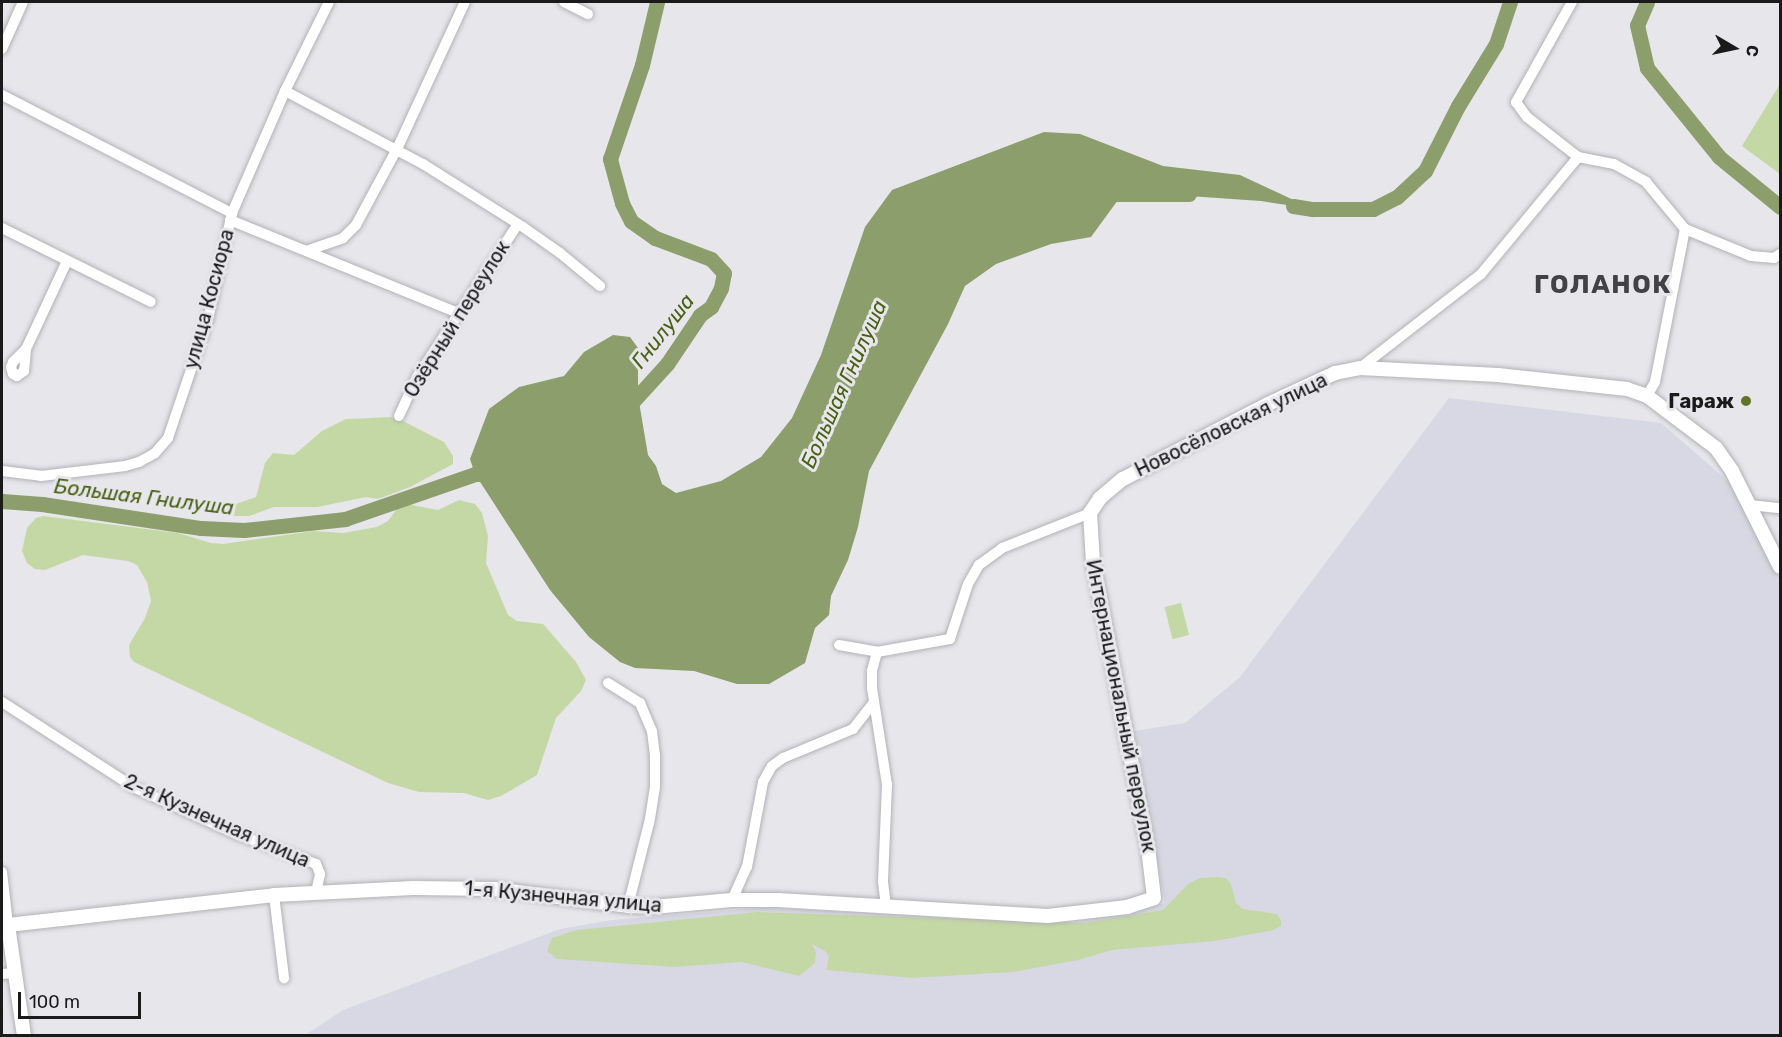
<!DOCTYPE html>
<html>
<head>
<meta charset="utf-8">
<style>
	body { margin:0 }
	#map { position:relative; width:1782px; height:1037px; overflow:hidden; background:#e6e6eb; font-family:Rubik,sans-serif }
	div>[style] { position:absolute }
	.built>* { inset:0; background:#d8d8e4 }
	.green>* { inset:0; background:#c4d8a5; transform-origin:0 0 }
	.water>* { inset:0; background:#8c9e6c }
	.river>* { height:15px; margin:-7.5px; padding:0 7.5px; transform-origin:7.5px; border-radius:7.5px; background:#8c9e6c }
	.roads { filter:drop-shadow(0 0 2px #b2b2b6) drop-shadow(0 0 2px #b2b2b6) }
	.street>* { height:10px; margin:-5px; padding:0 5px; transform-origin:5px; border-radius:5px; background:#fff }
	.secondary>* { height:14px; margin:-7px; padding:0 7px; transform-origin:7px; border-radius:7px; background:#fff }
	.dots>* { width:16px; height:16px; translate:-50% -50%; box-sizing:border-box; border:3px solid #e6e6eb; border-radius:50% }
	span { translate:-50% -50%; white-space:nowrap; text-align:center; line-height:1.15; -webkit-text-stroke:6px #e6e6eb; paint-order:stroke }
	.street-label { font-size:20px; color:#1a1a1b }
	.poi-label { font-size:20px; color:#1a1a1b; font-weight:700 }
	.right { translate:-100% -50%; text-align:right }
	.water-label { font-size:21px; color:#496014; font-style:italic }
	.district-label { font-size:26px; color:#424245; font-weight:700; letter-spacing:1.5px }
	.frame { position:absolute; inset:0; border:3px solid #1a1a1b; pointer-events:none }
	.north { position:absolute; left:1704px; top:18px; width:60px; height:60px; -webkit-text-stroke:4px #e6e6eb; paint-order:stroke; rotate:99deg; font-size:16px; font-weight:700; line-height:24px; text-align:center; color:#1a1a1b }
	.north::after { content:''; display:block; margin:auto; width:21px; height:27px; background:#1a1a1b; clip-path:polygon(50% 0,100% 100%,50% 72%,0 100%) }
	.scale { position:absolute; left:18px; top:992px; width:123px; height:27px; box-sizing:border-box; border:3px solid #1a1a1b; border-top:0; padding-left:8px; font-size:18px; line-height:21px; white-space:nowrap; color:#1a1a1b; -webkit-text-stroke:4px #e6e6eb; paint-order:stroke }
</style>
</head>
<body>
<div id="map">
	<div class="built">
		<div style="clip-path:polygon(1449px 398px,1661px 423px,1729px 482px,1778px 572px,1780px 572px,1780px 1035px,304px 1036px,343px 1010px,560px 929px,612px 920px,760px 908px,1074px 922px,1165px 903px,1134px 731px,1185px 723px,1240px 677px)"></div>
	</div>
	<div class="green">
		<div style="clip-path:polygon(1780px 84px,1780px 174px,1742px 146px)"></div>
		<div style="clip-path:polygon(395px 417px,444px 442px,453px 456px,453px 464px,410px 487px,378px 499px,366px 497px,317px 507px,274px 507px,249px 516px,234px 516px,236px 504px,256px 497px,265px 463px,273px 453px,294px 455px,322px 431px,346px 419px)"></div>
		<div style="clip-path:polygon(459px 500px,475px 504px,482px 513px,488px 536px,486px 563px,508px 615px,517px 621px,543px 624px,576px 662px,586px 680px,581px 691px,556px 718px,537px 775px,501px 796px,488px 800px,464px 793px,419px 792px,388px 783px,134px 662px,130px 657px,129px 645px,145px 618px,151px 601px,147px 582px,137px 565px,128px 561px,83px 555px,45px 570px,35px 569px,27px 563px,22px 551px,27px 528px,36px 518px,43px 516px,178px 533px,211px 543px,223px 544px,314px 531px,343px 533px,377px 527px,388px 521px,401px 503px,438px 510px)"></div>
		<div style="left:1181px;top:603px;width:33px;height:17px;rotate:76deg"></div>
		<div style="clip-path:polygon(1215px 877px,1226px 878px,1231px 884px,1236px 903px,1243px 909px,1277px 914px,1281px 920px,1281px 926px,1273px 930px,1215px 941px,1112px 950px,1078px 960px,1013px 972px,912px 978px,826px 970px,829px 957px,825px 951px,812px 944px,816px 952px,815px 963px,799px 976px,741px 962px,674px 967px,557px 959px,547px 951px,552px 938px,577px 930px,758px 912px,1084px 923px,1163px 910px,1188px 884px,1200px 878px)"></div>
	</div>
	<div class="water">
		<div style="clip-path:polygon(1044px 132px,1080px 134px,1163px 166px,1240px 175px,1313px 209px,1261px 201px,1145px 193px,1118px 200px,1091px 237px,1051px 244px,996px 264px,965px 286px,948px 324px,869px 471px,858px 527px,848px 560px,831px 596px,829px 615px,815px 628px,805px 663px,769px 684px,737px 684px,694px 671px,635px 668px,620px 662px,589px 637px,550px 590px,475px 474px,470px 459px,489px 409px,519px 387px,564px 376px,584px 352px,613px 335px,630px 337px,638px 348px,638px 396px,648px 455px,656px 466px,662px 484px,676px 493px,721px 481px,761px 457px,792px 418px,821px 355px,865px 227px,892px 190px)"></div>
	</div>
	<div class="river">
		<div style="left:1647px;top:2px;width:25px;rotate:113deg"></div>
		<div style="left:1637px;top:25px;width:44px;rotate:76.9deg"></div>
		<div style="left:1647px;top:68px;width:114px;rotate:51deg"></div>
		<div style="left:1719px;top:157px;width:79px;rotate:39.3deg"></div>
		<div style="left:1117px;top:194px;width:72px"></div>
		<div style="left:1293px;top:206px;width:20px;rotate:9deg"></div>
		<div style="left:1313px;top:209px;width:60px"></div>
		<div style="left:1373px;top:209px;width:27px;rotate:-27deg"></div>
		<div style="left:1397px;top:197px;width:38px;rotate:-43deg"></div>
		<div style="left:1425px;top:171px;width:73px;rotate:-63.1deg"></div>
		<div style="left:1458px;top:106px;width:73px;rotate:-58.5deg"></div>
		<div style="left:1496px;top:44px;width:44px;rotate:-71.6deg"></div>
		<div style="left:626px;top:409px;width:61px;rotate:-47.7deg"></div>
		<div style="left:667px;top:364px;width:59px;rotate:-56deg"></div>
		<div style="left:700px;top:315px;width:14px;rotate:-36deg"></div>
		<div style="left:711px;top:307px;width:21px;rotate:-62deg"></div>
		<div style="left:721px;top:288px;width:15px;rotate:-79deg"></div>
		<div style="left:724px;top:273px;width:19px;rotate:-133deg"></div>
		<div style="left:711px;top:259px;width:60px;rotate:-159.4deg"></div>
		<div style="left:655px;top:238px;width:29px;rotate:-145deg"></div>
		<div style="left:631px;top:221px;width:20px;rotate:-117deg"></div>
		<div style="left:622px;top:203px;width:46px;rotate:-105.3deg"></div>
		<div style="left:610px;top:159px;width:99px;rotate:-71.2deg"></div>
		<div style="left:642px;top:65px;width:65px;rotate:-76.6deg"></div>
		<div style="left:2px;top:501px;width:40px;rotate:4.3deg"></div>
		<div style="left:42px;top:504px;width:161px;rotate:8.6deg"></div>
		<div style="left:201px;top:528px;width:43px;rotate:2.7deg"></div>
		<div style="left:244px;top:530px;width:102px;rotate:-6.2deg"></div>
		<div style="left:345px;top:519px;width:138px;rotate:-19.1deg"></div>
		<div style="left:475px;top:474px;width:19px"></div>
	</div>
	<div class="roads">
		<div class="street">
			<div style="left:564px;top:2px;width:27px;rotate:27deg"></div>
			<div style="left:1572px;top:2px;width:115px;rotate:119.2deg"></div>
			<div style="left:1516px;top:102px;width:19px;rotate:54deg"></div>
			<div style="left:1527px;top:117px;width:65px;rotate:38.1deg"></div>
			<div style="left:1578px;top:157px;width:37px;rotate:11deg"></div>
			<div style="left:1614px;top:164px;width:37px;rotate:29deg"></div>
			<div style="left:1646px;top:182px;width:61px;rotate:50.3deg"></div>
			<div style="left:1685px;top:229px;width:156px;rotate:101.1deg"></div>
			<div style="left:1655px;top:382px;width:16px;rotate:120deg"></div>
			<div style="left:2px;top:49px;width:51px;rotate:-65.9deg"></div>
			<div style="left:285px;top:91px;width:156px;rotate:27.9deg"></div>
			<div style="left:423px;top:164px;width:118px;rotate:32.2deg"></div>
			<div style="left:523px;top:227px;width:45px;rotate:35.1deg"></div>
			<div style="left:560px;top:253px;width:52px;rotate:39.5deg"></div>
			<div style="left:2px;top:95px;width:259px;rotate:27.2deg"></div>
			<div style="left:230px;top:220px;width:246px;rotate:22.2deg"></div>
			<div style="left:2px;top:228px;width:166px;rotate:26.4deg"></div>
			<div style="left:1685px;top:229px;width:71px;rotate:22.2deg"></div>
			<div style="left:1751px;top:256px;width:23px;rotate:5deg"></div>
			<div style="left:1774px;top:258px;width:7px;rotate:-34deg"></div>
			<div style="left:309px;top:250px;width:36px;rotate:-19deg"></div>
			<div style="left:343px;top:238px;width:18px;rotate:-45deg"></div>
			<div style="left:356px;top:225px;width:86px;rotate:-61.7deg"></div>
			<div style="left:397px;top:149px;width:162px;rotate:-65.2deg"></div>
			<div style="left:26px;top:349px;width:22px;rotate:95deg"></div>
			<div style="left:24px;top:371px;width:9px;rotate:144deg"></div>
			<div style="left:17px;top:376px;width:4px;rotate:-153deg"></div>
			<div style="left:13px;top:374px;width:7px;rotate:-106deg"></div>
			<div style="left:11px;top:367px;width:5px;rotate:-68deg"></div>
			<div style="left:13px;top:362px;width:18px;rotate:-45deg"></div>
			<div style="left:26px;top:349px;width:97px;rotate:-65deg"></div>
			<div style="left:1360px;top:368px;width:153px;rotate:-37.8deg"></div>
			<div style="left:1481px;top:274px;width:152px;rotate:-50.3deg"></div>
			<div style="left:399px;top:416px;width:43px;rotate:-65.2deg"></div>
			<div style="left:417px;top:377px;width:183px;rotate:-56.6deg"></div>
			<div style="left:2px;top:471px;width:39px;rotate:7deg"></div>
			<div style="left:41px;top:476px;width:85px;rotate:-6.8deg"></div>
			<div style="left:125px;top:466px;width:15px;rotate:-16deg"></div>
			<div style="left:139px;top:462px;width:18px;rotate:-29deg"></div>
			<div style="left:155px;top:453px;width:20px;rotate:-49deg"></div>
			<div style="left:168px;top:438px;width:126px;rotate:-71.4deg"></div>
			<div style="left:208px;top:319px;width:109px;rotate:-77.2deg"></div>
			<div style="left:232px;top:213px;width:133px;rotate:-66.5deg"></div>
			<div style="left:285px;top:91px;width:99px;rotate:-63.7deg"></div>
			<div style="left:1750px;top:505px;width:30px;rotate:6deg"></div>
			<div style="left:839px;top:645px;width:39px;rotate:10deg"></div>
			<div style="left:877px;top:652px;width:74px;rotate:-10.1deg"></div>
			<div style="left:950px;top:639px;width:58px;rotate:-71.9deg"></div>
			<div style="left:968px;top:584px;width:22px;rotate:-60deg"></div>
			<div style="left:979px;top:565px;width:29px;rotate:-36deg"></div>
			<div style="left:1002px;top:548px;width:95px;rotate:-21.7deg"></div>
			<div style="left:877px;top:652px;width:20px;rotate:105deg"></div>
			<div style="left:872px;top:671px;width:17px;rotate:90deg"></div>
			<div style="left:872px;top:688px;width:98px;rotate:81.2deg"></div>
			<div style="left:887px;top:785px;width:97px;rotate:92.4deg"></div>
			<div style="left:883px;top:882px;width:25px;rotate:83deg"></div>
			<div style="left:608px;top:683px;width:38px;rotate:32deg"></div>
			<div style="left:640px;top:703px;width:30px;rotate:67deg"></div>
			<div style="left:652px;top:731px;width:24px;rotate:83deg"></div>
			<div style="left:655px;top:755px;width:32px;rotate:90deg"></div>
			<div style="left:655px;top:787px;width:36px;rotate:99deg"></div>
			<div style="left:649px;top:823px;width:86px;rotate:104.2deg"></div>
			<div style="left:2px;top:702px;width:158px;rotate:32.9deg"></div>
			<div style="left:135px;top:788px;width:112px;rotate:24.3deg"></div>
			<div style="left:237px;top:834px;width:85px;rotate:20.8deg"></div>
			<div style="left:316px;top:864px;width:11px;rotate:68deg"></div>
			<div style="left:320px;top:874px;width:19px;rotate:102deg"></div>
			<div style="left:2px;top:872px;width:53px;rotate:83.5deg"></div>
			<div style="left:274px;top:895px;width:84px;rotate:83.1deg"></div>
			<div style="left:732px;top:900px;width:36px;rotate:-66deg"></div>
			<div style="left:747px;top:867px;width:86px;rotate:-79.3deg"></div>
			<div style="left:763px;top:782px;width:18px;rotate:-61deg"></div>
			<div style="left:772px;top:766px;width:14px;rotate:-36deg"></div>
			<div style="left:783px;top:758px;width:76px;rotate:-22.5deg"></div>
			<div style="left:853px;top:729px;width:33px;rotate:-52deg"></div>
			<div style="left:2px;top:974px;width:12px;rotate:-5deg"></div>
		</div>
		<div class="secondary">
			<div style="left:24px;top:1036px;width:112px;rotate:-98.2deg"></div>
			<div style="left:8px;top:925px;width:268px;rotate:-6.4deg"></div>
			<div style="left:274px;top:895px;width:139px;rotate:-2.9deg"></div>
			<div style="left:413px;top:888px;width:81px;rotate:0.7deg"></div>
			<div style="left:494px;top:889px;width:135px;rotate:7.2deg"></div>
			<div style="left:628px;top:906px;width:25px;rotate:2deg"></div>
			<div style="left:653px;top:907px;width:79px;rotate:-5.1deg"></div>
			<div style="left:732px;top:900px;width:46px"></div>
			<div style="left:778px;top:900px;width:270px;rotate:3.4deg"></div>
			<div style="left:1048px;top:916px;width:80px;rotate:-6.5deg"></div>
			<div style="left:1127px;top:907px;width:28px;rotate:-18deg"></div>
			<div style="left:1154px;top:898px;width:50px;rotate:-96.8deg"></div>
			<div style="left:1148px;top:848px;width:290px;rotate:-100.9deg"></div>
			<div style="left:1093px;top:563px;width:50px;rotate:-93.4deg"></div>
			<div style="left:1090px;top:513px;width:18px;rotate:-56deg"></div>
			<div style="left:1100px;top:498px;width:30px;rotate:-40deg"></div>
			<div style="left:1123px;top:479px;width:165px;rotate:-27.3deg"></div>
			<div style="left:1270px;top:403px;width:72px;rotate:-24.8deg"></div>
			<div style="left:1335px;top:373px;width:25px;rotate:-11deg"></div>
			<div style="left:1360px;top:368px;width:138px;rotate:2.9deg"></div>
			<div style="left:1498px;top:375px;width:130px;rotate:6.2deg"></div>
			<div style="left:1627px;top:389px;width:21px;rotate:19deg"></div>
			<div style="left:1647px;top:396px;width:86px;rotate:37deg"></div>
			<div style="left:1716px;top:448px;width:28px;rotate:55deg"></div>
			<div style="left:1732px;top:471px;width:107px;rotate:63.4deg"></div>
		</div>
	</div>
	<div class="dots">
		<div style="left:1746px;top:401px;background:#5d7628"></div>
	</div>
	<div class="street-label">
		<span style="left:209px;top:299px;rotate:-75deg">улица Косиора</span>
		<span style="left:457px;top:319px;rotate:-58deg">Озёрный переулок</span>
		<span style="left:1231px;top:425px;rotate:-26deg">Новосёловская улица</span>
		<span style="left:1121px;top:706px;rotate:79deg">Интернациональный переулок</span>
		<span style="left:217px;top:821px;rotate:24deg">2-я Кузнечная улица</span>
		<span style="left:563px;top:897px;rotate:5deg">1-я Кузнечная улица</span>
	</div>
	<div class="poi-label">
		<span class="right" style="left:1734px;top:401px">Гараж</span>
	</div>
	<div class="water-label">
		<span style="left:663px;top:331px;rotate:-52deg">Гнилуша</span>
		<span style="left:844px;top:384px;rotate:-66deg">Большая Гнилуша</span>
		<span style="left:144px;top:497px;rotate:7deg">Большая Гнилуша</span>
	</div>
	<div class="district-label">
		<span style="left:1603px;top:285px">ГОЛАНОК</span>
	</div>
	<div class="frame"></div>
	<div class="north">С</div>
	<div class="scale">100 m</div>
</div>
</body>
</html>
